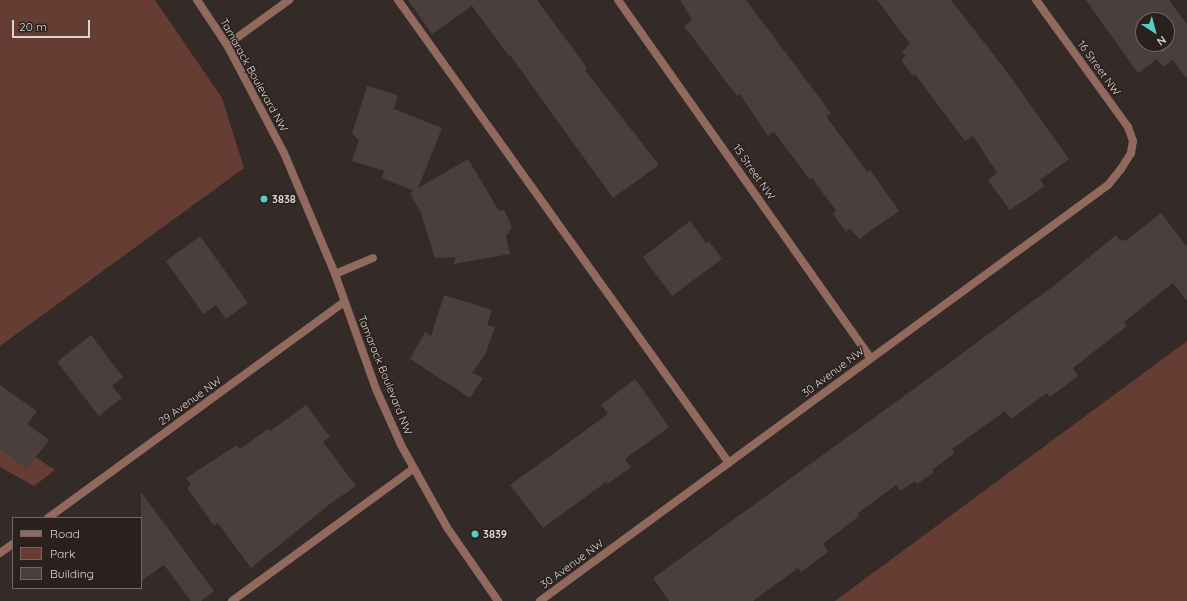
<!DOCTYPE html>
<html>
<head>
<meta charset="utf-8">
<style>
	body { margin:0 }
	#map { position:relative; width:1187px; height:601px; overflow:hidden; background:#342a27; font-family:Quicksand,sans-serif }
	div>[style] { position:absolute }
	.green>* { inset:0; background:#663d32 }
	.building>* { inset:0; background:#4a3f3c }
	.service>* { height:8px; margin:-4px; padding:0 4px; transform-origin:4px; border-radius:4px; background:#92695d }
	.minor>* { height:8px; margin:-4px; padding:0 4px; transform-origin:4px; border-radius:4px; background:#92695d }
	.tertiary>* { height:8px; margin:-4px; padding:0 4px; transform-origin:4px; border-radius:4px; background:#92695d }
	.dots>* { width:11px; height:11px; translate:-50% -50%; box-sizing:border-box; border:2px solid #2a201d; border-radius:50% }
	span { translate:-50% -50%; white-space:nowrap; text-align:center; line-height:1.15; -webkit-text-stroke:3px #2a201d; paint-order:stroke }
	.street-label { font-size:11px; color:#dcd5d4 }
	.poi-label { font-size:11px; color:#dcd5d4; font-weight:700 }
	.left { translate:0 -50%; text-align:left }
	.legend { position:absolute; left:12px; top:517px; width:130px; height:72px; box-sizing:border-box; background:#2a201d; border:1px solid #716866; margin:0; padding:5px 7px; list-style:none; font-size:12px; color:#dcd5d4 }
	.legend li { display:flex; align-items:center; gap:8px; height:20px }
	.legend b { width:20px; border:1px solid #716866 }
	.north { position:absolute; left:1135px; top:12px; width:40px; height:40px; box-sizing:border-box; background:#2a201d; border:1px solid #716866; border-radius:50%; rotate:144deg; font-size:11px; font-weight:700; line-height:16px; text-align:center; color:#dcd5d4 }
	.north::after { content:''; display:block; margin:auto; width:14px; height:18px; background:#57cec1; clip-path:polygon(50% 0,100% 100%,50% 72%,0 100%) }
	.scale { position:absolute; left:12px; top:20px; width:78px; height:18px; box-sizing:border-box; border:2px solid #dcd5d4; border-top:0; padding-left:5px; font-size:12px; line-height:14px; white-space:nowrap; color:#dcd5d4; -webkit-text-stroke:3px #2a201d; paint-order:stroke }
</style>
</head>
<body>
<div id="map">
	<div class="green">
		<div style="clip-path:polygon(0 0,155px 0,222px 98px,244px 168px,0 346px)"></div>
		<div style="clip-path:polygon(1187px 341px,1187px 601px,835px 601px)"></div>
		<div style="clip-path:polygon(0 434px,55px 470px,34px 486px,0 467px)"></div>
	</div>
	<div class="building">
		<div style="clip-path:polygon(408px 0,537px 0,587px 68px,585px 70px,659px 165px,613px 198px,510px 55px,509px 56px,472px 6px,432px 34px)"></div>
		<div style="clip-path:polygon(680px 0,746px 0,831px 113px,826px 116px,867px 172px,870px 170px,899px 211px,859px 239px,850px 228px,846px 232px,833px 214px,836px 211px,812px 178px,810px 180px,774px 132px,768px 136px,740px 94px,737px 96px,684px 26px,692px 20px)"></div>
		<div style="clip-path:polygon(877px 0,951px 0,1004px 68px,1069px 159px,1040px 180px,1045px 186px,1010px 210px,988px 180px,997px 173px,973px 136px,965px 141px,915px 74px,913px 76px,901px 60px,906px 56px,902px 51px,910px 44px)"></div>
		<div style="clip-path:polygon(evenodd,1086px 0,1169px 0,1187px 24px,1187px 79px,1173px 60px,1163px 67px,1157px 59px,1138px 73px,1086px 0,1143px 20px,1167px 20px,1167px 44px,1143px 44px,1143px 20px)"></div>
		<div style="clip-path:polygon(367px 86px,398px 95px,394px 109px,442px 128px,418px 188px,468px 159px,499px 211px,504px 210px,512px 227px,506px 236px,510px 254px,453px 264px,456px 257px,435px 258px,421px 213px,410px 193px,414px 191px,382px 178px,384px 171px,352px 161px,359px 140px,352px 134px)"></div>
		<div style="clip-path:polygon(1161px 213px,1187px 247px,1187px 301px,1173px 283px,1124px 322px,1127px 326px,1073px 368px,1078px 376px,1050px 397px,1047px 393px,1011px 419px,1005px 411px,952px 449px,955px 453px,932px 470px,934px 472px,917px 484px,915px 481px,900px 491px,896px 485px,857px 514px,859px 516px,823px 544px,828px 552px,801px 572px,798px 568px,753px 601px,669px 601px,653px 578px,933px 375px,1060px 281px,1116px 235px,1121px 241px,1123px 239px,1125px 241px)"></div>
		<div style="clip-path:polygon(690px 221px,706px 243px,709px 241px,722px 259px,672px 296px,643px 257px)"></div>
		<div style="clip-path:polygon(200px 236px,248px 303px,226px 319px,216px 305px,203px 314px,166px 261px)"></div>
		<div style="clip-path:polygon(444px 295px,492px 310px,487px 325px,495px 327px,485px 355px,472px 373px,483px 378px,470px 398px,410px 359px,425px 332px,431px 336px)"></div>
		<div style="clip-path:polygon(91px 335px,123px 377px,112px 386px,122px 398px,99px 416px,57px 362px)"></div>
		<div style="clip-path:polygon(635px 379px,669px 427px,625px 459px,631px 467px,608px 484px,606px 482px,543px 528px,510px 485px,608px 414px,601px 405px)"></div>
		<div style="clip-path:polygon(0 385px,37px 411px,27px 424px,49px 440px,27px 469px,0 449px)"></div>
		<div style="clip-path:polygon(306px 405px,330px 437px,323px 442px,356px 486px,330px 504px,251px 568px,218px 523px,214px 526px,187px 488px,191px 485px,186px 478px,237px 445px,240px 449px,268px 429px,270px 431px)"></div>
		<div style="clip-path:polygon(141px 492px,214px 591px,201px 601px,191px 601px,164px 565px,141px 581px)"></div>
	</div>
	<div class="service">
		<div style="left:398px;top:0;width:569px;rotate:54.44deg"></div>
		<div style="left:232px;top:601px;width:224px;rotate:-36.1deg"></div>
	</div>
	<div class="minor">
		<div style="left:618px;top:0;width:438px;rotate:54.8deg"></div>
		<div style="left:335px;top:274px;width:41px;rotate:-22.8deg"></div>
		<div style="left:48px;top:518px;width:366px;rotate:-36.1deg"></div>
		<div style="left:0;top:553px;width:16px;rotate:-35deg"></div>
		<div style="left:540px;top:601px;width:704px;rotate:-36.22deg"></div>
		<div style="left:1108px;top:185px;width:21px;rotate:-51deg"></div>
		<div style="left:1121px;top:169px;width:19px;rotate:-58deg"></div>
		<div style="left:1131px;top:153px;width:12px;rotate:-81deg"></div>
		<div style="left:1133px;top:141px;width:15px;rotate:-110deg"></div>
		<div style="left:1128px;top:127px;width:157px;rotate:-125.9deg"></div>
	</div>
	<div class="tertiary">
		<div style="left:197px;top:0;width:54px;rotate:56.3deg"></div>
		<div style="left:227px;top:45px;width:122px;rotate:62.2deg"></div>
		<div style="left:284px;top:153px;width:131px;rotate:67.1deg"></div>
		<div style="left:335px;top:274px;width:122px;rotate:70.4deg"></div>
		<div style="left:376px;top:389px;width:61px;rotate:65.9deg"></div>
		<div style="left:401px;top:445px;width:96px;rotate:60.8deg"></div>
		<div style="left:448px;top:529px;width:88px;rotate:55.2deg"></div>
		<div style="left:227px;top:45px;width:77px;rotate:-36deg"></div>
	</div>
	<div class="dots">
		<div style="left:264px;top:199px;background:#57cec1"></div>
		<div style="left:475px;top:534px;background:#57cec1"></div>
	</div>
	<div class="street-label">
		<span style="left:1099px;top:68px;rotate:54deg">16 Street NW</span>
		<span style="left:254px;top:75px;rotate:61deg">Tamarack Boulevard NW</span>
		<span style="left:754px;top:172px;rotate:55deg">15 Street NW</span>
		<span style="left:833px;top:372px;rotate:-37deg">30 Avenue NW</span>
		<span style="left:385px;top:375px;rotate:68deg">Tamarack Boulevard NW</span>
		<span style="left:190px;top:401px;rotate:-36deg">29 Avenue NW</span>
		<span style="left:572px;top:564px;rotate:-36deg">30 Avenue NW</span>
	</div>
	<div class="poi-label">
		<span class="left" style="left:272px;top:199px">3838</span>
		<span class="left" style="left:483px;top:534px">3839</span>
	</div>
	<ul class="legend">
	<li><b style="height:5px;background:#92695d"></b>Road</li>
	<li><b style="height:11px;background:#663d32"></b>Park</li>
	<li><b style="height:11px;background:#4a3f3c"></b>Building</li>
	</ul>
	<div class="north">N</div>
	<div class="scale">20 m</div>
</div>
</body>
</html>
